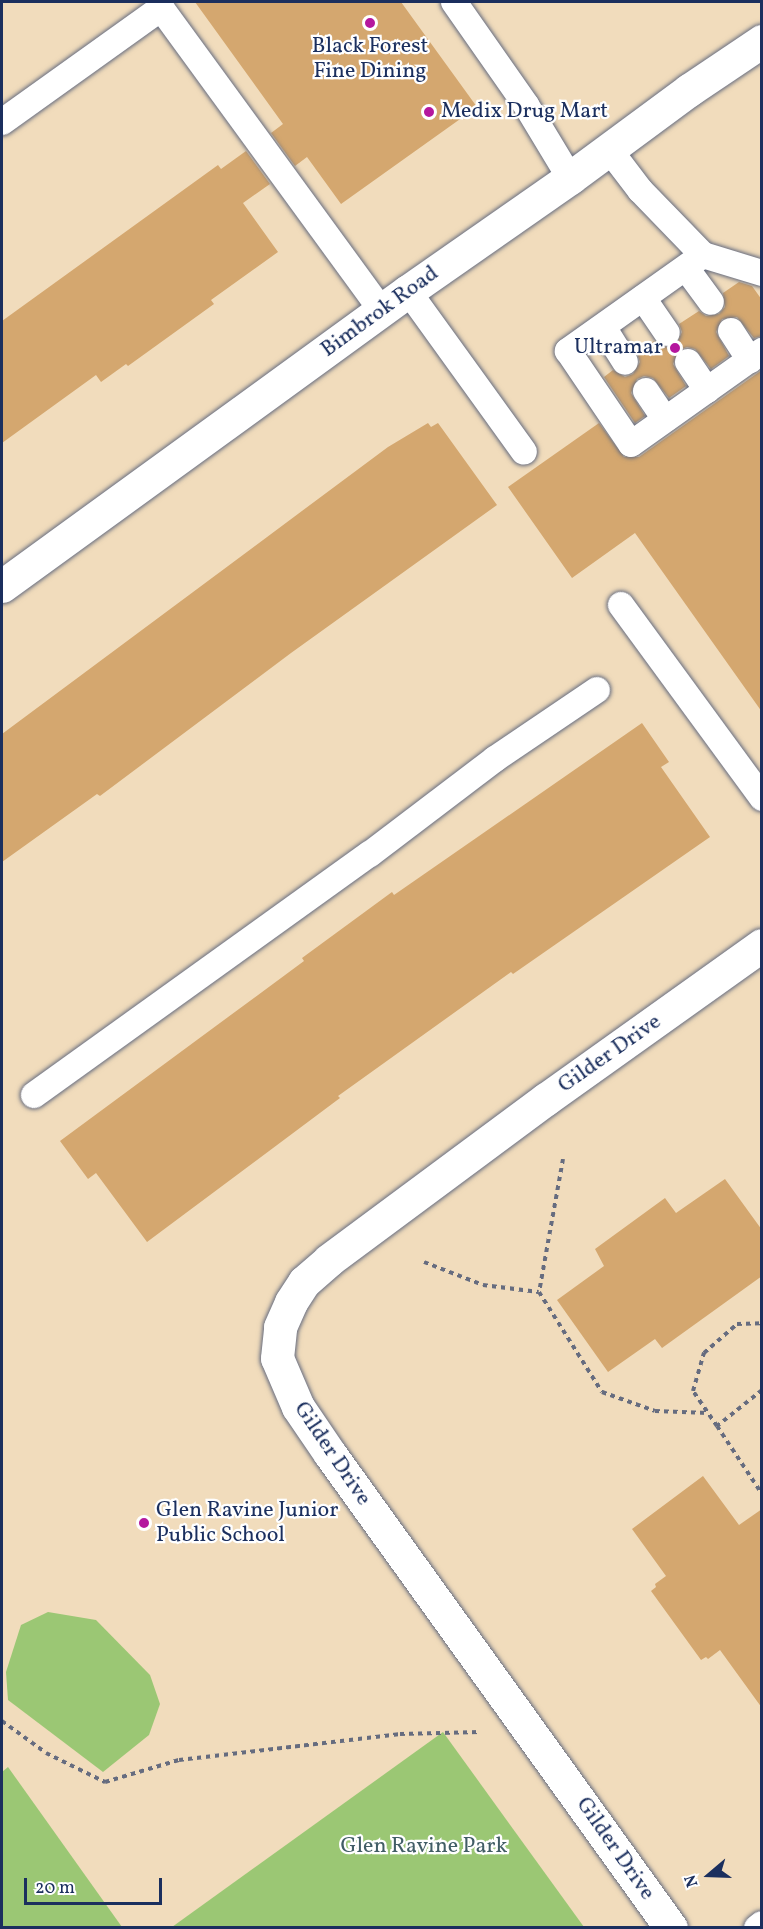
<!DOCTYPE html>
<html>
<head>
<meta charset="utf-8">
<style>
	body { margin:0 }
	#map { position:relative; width:763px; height:1929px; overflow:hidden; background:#f1dcbc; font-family:Vollkorn,serif }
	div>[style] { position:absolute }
	.green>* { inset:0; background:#9bc774 }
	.building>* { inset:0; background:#d4a76f }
	.path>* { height:4px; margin-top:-2px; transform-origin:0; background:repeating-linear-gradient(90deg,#666c7f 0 4.5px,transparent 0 9px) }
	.roads { filter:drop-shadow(0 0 2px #666c7f) drop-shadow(0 0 2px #666c7f) }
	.lane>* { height:26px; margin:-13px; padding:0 13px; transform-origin:13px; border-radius:13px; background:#fff }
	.street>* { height:33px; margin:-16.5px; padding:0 16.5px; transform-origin:16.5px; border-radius:16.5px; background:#fff }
	.dots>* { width:16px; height:16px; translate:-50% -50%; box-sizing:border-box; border:3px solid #fff; border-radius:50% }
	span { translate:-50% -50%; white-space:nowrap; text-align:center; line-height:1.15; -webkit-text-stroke:4.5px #fff; paint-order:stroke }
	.poi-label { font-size:22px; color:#1b2f5e }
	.left { translate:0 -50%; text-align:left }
	.right { translate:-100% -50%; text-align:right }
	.street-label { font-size:22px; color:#1b2f5e }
	.park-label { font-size:22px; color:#415d65 }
	.frame { position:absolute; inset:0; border:3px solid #1b2f5e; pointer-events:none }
	.north { position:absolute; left:679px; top:1845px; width:60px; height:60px; -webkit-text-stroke:4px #fff; paint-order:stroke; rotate:251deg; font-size:16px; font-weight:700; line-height:24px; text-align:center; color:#1b2f5e }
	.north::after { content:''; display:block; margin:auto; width:21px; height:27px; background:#1b2f5e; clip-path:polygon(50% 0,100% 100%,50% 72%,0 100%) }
	.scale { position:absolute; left:24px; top:1878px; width:138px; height:27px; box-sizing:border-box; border:3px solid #1b2f5e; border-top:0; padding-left:8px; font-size:18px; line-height:21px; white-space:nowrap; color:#1b2f5e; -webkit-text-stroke:4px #fff; paint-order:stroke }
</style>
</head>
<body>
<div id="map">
	<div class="green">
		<div style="clip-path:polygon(48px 1612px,96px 1620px,150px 1675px,160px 1704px,149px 1735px,103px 1772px,8px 1700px,6px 1672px,21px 1625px)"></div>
		<div style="clip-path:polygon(443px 1732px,584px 1927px,172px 1927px)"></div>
		<div style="clip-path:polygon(8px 1767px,122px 1927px,2px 1927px,2px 1772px)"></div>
	</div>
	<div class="building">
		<div style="clip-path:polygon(195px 2px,401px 2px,477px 107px,341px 204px,307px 157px,295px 166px,271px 133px,283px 124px)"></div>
		<div style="clip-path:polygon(246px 151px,270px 184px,243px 203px,278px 252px,211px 300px,214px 304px,128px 366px,126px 364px,101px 382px,96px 375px,2px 443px,2px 321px,218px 165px,221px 169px)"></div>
		<div style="clip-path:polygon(739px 282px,752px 286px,762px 300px,762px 336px,754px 338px,737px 317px,722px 319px,716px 332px,729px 356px,711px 369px,695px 349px,687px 347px,679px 350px,673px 364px,686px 386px,669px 398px,653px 378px,644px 376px,637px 379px,631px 393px,645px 416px,635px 423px,604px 377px,613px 370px,625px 377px,633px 374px,640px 362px,637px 353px,654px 341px,668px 348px,676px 345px,682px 332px,679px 324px,699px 311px,706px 316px,719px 314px,725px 307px,723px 293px)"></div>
		<div style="clip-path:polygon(762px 370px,762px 712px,635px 533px,572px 578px,508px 487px,599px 423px,624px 457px,639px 457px)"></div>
		<div style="clip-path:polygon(428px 423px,431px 427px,438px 423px,497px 505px,291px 653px,100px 796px,97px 794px,2px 862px,2px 734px,388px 447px)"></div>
		<div style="clip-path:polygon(642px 723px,669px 762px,661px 767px,710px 837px,513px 974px,511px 972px,338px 1096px,340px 1098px,147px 1242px,96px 1173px,88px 1179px,60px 1141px,304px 961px,302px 958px,392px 892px,394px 895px)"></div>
		<div style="clip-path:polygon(725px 1179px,762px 1230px,762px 1276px,662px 1348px,655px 1339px,608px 1372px,557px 1300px,604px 1266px,595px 1249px,665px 1198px,676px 1213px)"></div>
		<div style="clip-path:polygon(703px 1476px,739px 1525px,762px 1509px,762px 1708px,720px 1650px,708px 1659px,706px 1657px,701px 1660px,651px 1591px,656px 1587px,655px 1584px,666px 1576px,632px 1529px)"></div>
	</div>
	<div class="path">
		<div style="left:563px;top:1159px;width:135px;rotate:100.2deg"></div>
		<div style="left:539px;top:1292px;width:118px;rotate:57.8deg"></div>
		<div style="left:602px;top:1392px;width:56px;rotate:19.7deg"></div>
		<div style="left:655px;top:1411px;width:53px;rotate:2.2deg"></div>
		<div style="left:424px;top:1262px;width:63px;rotate:21.3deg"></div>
		<div style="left:483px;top:1285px;width:56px;rotate:7.1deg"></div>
		<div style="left:762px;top:1390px;width:58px;rotate:141.3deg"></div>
		<div style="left:717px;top:1426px;width:82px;rotate:56.5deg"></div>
		<div style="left:717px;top:1426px;width:42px;rotate:-124.4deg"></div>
		<div style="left:693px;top:1391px;width:40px;rotate:-74deg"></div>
		<div style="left:704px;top:1353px;width:44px;rotate:-41.3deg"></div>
		<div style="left:737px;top:1324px;width:25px;rotate:-2deg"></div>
		<div style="left:2px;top:1721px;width:54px;rotate:36deg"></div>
		<div style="left:46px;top:1753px;width:66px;rotate:26.2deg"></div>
		<div style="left:105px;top:1782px;width:77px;rotate:-16.6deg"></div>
		<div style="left:179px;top:1760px;width:223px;rotate:-6.7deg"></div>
		<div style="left:400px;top:1734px;width:80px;rotate:-1.4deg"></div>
	</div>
	<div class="roads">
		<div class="lane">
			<div style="left:454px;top:2px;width:126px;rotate:55deg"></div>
			<div style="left:526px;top:105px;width:85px;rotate:58.9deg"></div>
			<div style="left:2px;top:122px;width:196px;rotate:-35.6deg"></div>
			<div style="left:161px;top:8px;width:374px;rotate:53.9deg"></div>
			<div style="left:608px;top:148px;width:53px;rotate:52.7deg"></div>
			<div style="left:640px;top:190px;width:91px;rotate:45.9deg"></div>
			<div style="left:703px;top:255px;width:62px;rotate:17deg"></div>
			<div style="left:703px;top:255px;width:166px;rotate:144.6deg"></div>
			<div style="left:568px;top:351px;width:112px;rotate:55.9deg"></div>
			<div style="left:631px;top:444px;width:161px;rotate:-35.4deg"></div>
			<div style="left:686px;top:268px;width:42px;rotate:53.7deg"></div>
			<div style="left:408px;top:291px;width:198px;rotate:54.2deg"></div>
			<div style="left:643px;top:298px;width:42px;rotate:55.6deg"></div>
			<div style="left:603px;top:327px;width:41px;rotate:57.8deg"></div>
			<div style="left:731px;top:331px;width:35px;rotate:57deg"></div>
			<div style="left:688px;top:362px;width:34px;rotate:56deg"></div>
			<div style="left:646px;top:391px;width:34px;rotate:56deg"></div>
			<div style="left:621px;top:605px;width:239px;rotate:53.8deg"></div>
			<div style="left:34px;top:1095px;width:413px;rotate:-35.7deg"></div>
			<div style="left:370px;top:854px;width:157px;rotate:-37.2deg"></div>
			<div style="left:495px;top:759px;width:123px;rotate:-34.1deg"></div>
			<div style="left:757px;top:1928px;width:6px;rotate:-39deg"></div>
		</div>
		<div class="street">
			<div style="left:2px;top:586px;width:502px;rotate:-36deg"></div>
			<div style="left:408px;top:291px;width:198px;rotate:-34.9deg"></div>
			<div style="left:570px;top:178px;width:148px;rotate:-36.5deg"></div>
			<div style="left:689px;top:90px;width:88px;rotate:-33.9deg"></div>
			<div style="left:671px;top:1928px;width:584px;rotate:-125.73deg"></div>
			<div style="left:330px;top:1454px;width:57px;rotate:-124.2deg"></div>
			<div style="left:298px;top:1407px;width:53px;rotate:-113.2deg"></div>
			<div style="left:277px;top:1358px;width:31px;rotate:-84deg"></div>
			<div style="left:280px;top:1327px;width:27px;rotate:-66deg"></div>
			<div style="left:291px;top:1302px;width:24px;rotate:-57deg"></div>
			<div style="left:304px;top:1282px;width:33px;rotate:-41deg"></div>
			<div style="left:329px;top:1260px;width:270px;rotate:-36.6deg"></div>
			<div style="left:546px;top:1099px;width:265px;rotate:-35.5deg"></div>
		</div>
	</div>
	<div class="dots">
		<div style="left:370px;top:23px;background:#b5179e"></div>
		<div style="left:429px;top:112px;background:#b5179e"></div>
		<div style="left:675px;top:348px;background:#b5179e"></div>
		<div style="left:144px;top:1523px;background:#b5179e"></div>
	</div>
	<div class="poi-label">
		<span style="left:370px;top:59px">Black Forest<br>Fine Dining</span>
		<span class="left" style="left:441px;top:112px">Medix Drug Mart</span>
		<span class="right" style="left:663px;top:348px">Ultramar</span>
		<span class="left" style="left:156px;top:1523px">Glen Ravine Junior<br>Public School</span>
	</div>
	<div class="street-label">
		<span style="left:380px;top:312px;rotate:-36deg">Bimbrok Road</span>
		<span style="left:610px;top:1054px;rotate:-35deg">Gilder Drive</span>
		<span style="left:332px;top:1454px;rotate:56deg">Gilder Drive</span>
		<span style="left:615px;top:1849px;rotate:55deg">Gilder Drive</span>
	</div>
	<div class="park-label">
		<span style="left:424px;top:1847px">Glen Ravine Park</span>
	</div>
	<div class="frame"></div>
	<div class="north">N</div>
	<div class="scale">20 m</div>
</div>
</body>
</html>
